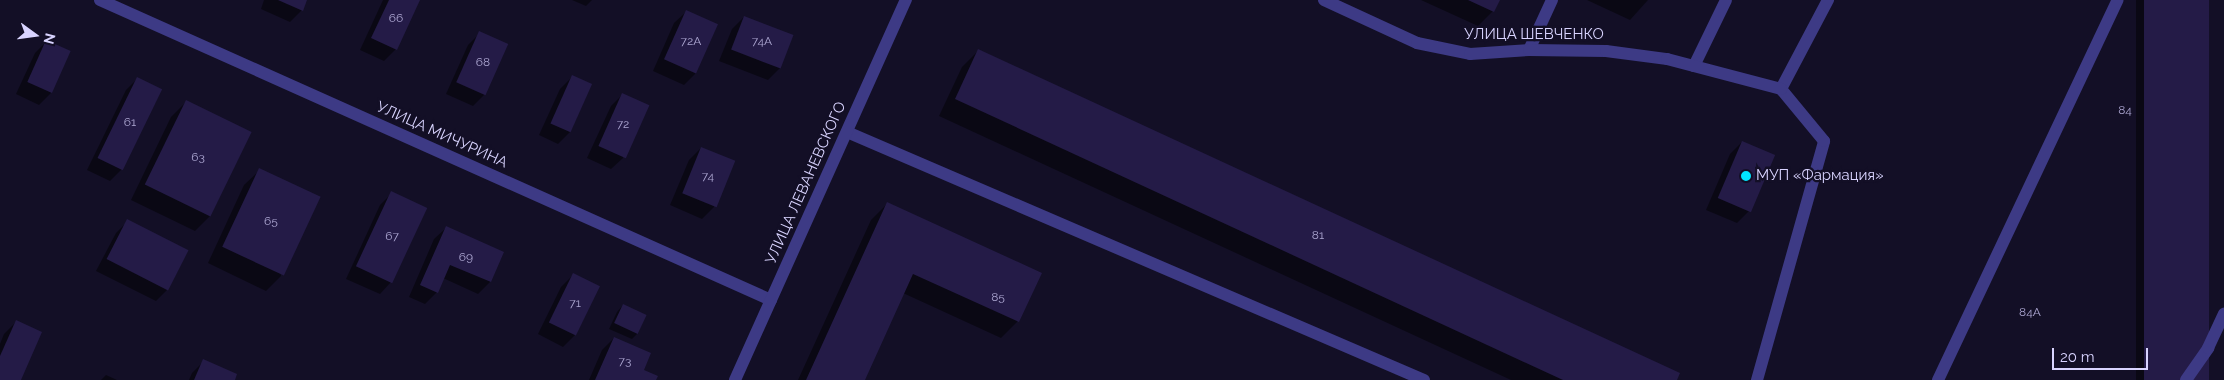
<!DOCTYPE html>
<html>
<head>
<meta charset="utf-8">
<style>
	body { margin:0 }
	#map { position:relative; width:2224px; height:380px; overflow:hidden; background:#130f26; font-family:Raleway,sans-serif }
	div>[style] { position:absolute }
	.shadow>* { inset:0; background:#0007; transform-origin:0 0 }
	.building>* { inset:0; background:#241b47; transform-origin:0 0 }
	.lane>* { height:12px; margin:-6px; padding:0 6px; transform-origin:6px; border-radius:6px; background:#3d3a85 }
	.street>* { height:12px; margin:-6px; padding:0 6px; transform-origin:6px; border-radius:6px; background:#3d3a85 }
	.dots>* { width:14px; height:14px; translate:-50% -50%; box-sizing:border-box; border:2px solid #130f26; border-radius:50% }
	span { translate:-50% -50%; white-space:nowrap; text-align:center; line-height:1.15; -webkit-text-stroke:4.5px #130f26; paint-order:stroke }
	.number-label { font-size:12px; color:#aca6d1 }
	.number-label span { -webkit-text-stroke-width:0 }
	.street-label { font-size:15px; color:#d9d4ff }
	.poi-label { font-size:15px; color:#d9d4ff }
	.left { translate:0 -50%; text-align:left }
	.north { position:absolute; left:10px; top:10px; width:50px; height:50px; -webkit-text-stroke:4px #130f26; paint-order:stroke; rotate:104deg; font-size:14px; font-weight:700; line-height:20px; text-align:center; color:#d9d4ff }
	.north::after { content:''; display:block; margin:auto; width:18px; height:22px; background:#d9d4ff; clip-path:polygon(50% 0,100% 100%,50% 72%,0 100%) }
	.scale { position:absolute; left:2052px; top:348px; width:96px; height:22px; box-sizing:border-box; border:2px solid #d9d4ff; border-top:0; padding-left:6px; font-size:15px; line-height:18px; white-space:nowrap; color:#d9d4ff; -webkit-text-stroke:4px #130f26; paint-order:stroke }
</style>
</head>
<body>
<div id="map">
	<div class="shadow">
		<div style="clip-path:polygon(264px 0,306px 0,302px 10px,290px 22px,261px 9px)"></div>
		<div style="clip-path:polygon(383px 0,419px 0,396px 49px,384px 61px,360px 50px)"></div>
		<div style="clip-path:polygon(572px 0,592px 0,586px 6px)"></div>
		<div style="clip-path:polygon(1421px 0,1498px 0,1493px 11px,1478px 26px)"></div>
		<div style="clip-path:polygon(1587px 0,1648px 0,1630px 20px)"></div>
		<div style="left:2136px;top:0;width:71px;height:420px"></div>
		<div style="clip-path:polygon(686px 12px,696px 73px,684px 85px,653px 71px,674px 23px)"></div>
		<div style="clip-path:polygon(744px 17px,780px 68px,768px 80px,719px 61px,732px 29px)"></div>
		<div style="clip-path:polygon(480px 33px,485px 94px,473px 106px,446px 94px,468px 45px)"></div>
		<div style="clip-path:polygon(47px 41px,69px 52px,51px 93px,39px 105px,16px 94px,35px 53px)"></div>
		<div style="clip-path:polygon(979px 50px,1676px 380px,1511px 380px,939px 116px,962px 67px)"></div>
		<div style="clip-path:polygon(572px 77px,591px 85px,570px 132px,558px 144px,539px 135px,560px 89px)"></div>
		<div style="clip-path:polygon(138px 78px,122px 169px,110px 181px,87px 170px,126px 90px)"></div>
		<div style="clip-path:polygon(623px 94px,623px 158px,611px 169px,587px 158px,611px 106px)"></div>
		<div style="clip-path:polygon(186px 102px,210px 216px,195px 231px,131px 200px,171px 117px)"></div>
		<div style="clip-path:polygon(1742px 142px,1749px 211px,1737px 223px,1706px 210px,1730px 154px)"></div>
		<div style="clip-path:polygon(701px 148px,714px 207px,702px 219px,670px 205px,689px 160px)"></div>
		<div style="clip-path:polygon(260px 170px,281px 276px,266px 291px,208px 263px,244px 185px)"></div>
		<div style="clip-path:polygon(392px 193px,391px 282px,380px 294px,346px 279px,380px 205px)"></div>
		<div style="clip-path:polygon(887px 204px,1018px 321px,1001px 338px,903px 293px,864px 380px,798px 380px,871px 220px)"></div>
		<div style="clip-path:polygon(128px 221px,168px 289px,156px 301px,96px 271px,116px 233px)"></div>
		<div style="clip-path:polygon(446px 228px,502px 252px,490px 282px,478px 294px,443px 278px,437px 292px,425px 304px,409px 297px,434px 239px)"></div>
		<div style="clip-path:polygon(573px 275px,575px 335px,563px 347px,538px 334px,561px 287px)"></div>
		<div style="clip-path:polygon(623px 305px,645px 315px,638px 333px,632px 339px,609px 329px,617px 312px)"></div>
		<div style="clip-path:polygon(16px 322px,19px 380px,0 380px,0 344px,4px 334px)"></div>
		<div style="clip-path:polygon(614px 338px,643px 371px,655px 380px,589px 380px,602px 350px)"></div>
		<div style="clip-path:polygon(204px 361px,233px 380px,189px 380px,192px 373px)"></div>
		<div style="clip-path:polygon(106px 375px,117px 380px,101px 380px)"></div>
	</div>
	<div class="building">
		<div style="clip-path:polygon(278px 0,307px 0,303px 11px)"></div>
		<div style="clip-path:polygon(389px 0,420px 0,397px 50px,371px 38px)"></div>
		<div style="clip-path:polygon(1468px 0,1500px 0,1494px 12px)"></div>
		<div style="left:2144px;top:0;width:65px;height:420px"></div>
		<div style="left:686px;top:10px;width:35px;height:54px;rotate:24deg"></div>
		<div style="left:744px;top:16px;width:53px;height:36px;rotate:21deg"></div>
		<div style="left:479px;top:31px;width:32px;height:56px;rotate:24deg"></div>
		<div style="left:46px;top:40px;width:27px;height:46px;rotate:24deg"></div>
		<div style="clip-path:polygon(978px 49px,1680px 373px,1677px 380px,1563px 380px,955px 99px)"></div>
		<div style="left:572px;top:75px;width:22px;height:53px;rotate:24deg"></div>
		<div style="left:137px;top:77px;width:28px;height:90px;rotate:26deg"></div>
		<div style="left:622px;top:93px;width:30px;height:58px;rotate:24deg"></div>
		<div style="left:186px;top:100px;width:73px;height:94px;rotate:26deg"></div>
		<div style="left:1742px;top:141px;width:36px;height:62px;rotate:23deg"></div>
		<div style="left:701px;top:147px;width:37px;height:50px;rotate:22deg"></div>
		<div style="left:259px;top:168px;width:68px;height:87px;rotate:25deg"></div>
		<div style="left:391px;top:191px;width:40px;height:83px;rotate:25deg"></div>
		<div style="clip-path:polygon(887px 202px,1042px 273px,1019px 322px,913px 274px,865px 380px,806px 380px)"></div>
		<div style="left:127px;top:219px;width:69px;height:45px;rotate:27deg"></div>
		<div style="clip-path:polygon(446px 226px,504px 252px,491px 282px,450px 265px,438px 293px,420px 285px)"></div>
		<div style="left:573px;top:273px;width:30px;height:55px;rotate:26deg"></div>
		<div style="left:623px;top:304px;width:26px;height:21px;rotate:25deg"></div>
		<div style="clip-path:polygon(16px 320px,42px 332px,21px 380px,0 380px,0 356px)"></div>
		<div style="clip-path:polygon(614px 337px,651px 353px,644px 370px,658px 376px,656px 380px,595px 380px)"></div>
		<div style="clip-path:polygon(203px 359px,237px 374px,235px 380px,194px 380px)"></div>
	</div>
	<div class="lane">
		<div style="left:1529px;top:50px;width:55px;rotate:-65.3deg"></div>
		<div style="left:1694px;top:66px;width:73px;rotate:-64.1deg"></div>
		<div style="left:847px;top:132px;width:628px;rotate:23.26deg"></div>
		<div style="left:1757px;top:380px;width:248px;rotate:-74.3deg"></div>
		<div style="left:1824px;top:141px;width:67px;rotate:-129.6deg"></div>
		<div style="left:1781px;top:89px;width:101px;rotate:-62.2deg"></div>
		<div style="left:1938px;top:380px;width:420px;rotate:-64.7deg"></div>
		<div style="left:2186px;top:380px;width:39px;rotate:-55deg"></div>
		<div style="left:2208px;top:348px;width:38px;rotate:-65deg"></div>
	</div>
	<div class="street">
		<div style="left:100px;top:0;width:735px;rotate:24.09deg"></div>
		<div style="left:1324px;top:0;width:102px;rotate:24.8deg"></div>
		<div style="left:1417px;top:43px;width:54px;rotate:11.7deg"></div>
		<div style="left:1470px;top:54px;width:59px;rotate:-3.9deg"></div>
		<div style="left:1529px;top:50px;width:77px;rotate:0.7deg"></div>
		<div style="left:1606px;top:51px;width:62px;rotate:7.5deg"></div>
		<div style="left:1667px;top:59px;width:118px;rotate:14.7deg"></div>
		<div style="left:735px;top:380px;width:417px;rotate:-65.8deg"></div>
	</div>
	<div class="dots">
		<div style="left:1746px;top:176px;background:#00e5ff"></div>
	</div>
	<div class="number-label">
		<span style="left:396px;top:19px">66</span>
		<span style="left:691px;top:42px">72А</span>
		<span style="left:762px;top:42px">74А</span>
		<span style="left:483px;top:63px">68</span>
		<span style="left:2125px;top:111px">84</span>
		<span style="left:130px;top:123px">61</span>
		<span style="left:623px;top:125px">72</span>
		<span style="left:198px;top:158px">63</span>
		<span style="left:708px;top:177px">74</span>
		<span style="left:271px;top:222px">65</span>
		<span style="left:1318px;top:236px">81</span>
		<span style="left:392px;top:237px">67</span>
		<span style="left:466px;top:258px">69</span>
		<span style="left:998px;top:298px">85</span>
		<span style="left:575px;top:304px">71</span>
		<span style="left:2030px;top:313px">84А</span>
		<span style="left:625px;top:362px">73</span>
	</div>
	<div class="street-label">
		<span style="left:1534px;top:35px">УЛИЦА ШЕВЧЕНКО</span>
		<span style="left:442px;top:135px;rotate:24deg">УЛИЦА МИЧУРИНА</span>
		<span style="left:806px;top:183px;rotate:-66deg">УЛИЦА ЛЕВАНЕВСКОГО</span>
	</div>
	<div class="poi-label">
		<span class="left" style="left:1756px;top:176px">МУП «Фармация»</span>
	</div>
	<div class="north">N</div>
	<div class="scale">20 m</div>
</div>
</body>
</html>
